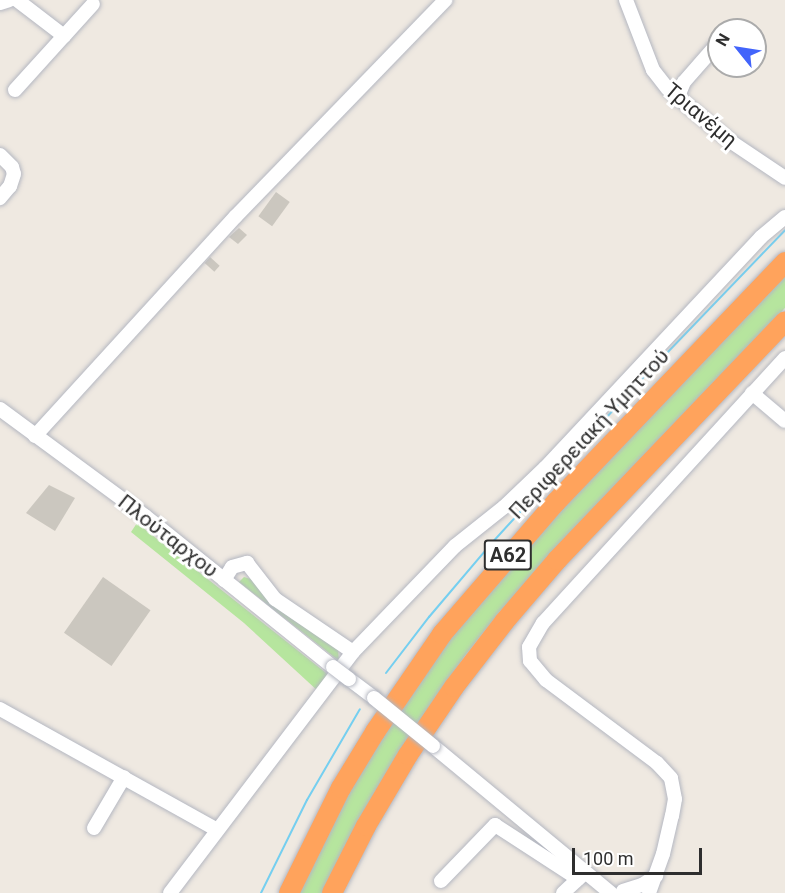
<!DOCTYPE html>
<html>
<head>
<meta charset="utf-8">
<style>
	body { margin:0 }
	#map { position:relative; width:785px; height:893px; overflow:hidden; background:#efe9e1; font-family:Roboto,sans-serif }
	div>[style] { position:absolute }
	.green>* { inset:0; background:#b6e59e }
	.stream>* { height:2px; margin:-1px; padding:0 1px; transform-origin:1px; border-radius:1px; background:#75cff0 }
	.building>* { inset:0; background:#cbc7bf; transform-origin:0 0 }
	.roads { filter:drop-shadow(0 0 2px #b4b7c1) drop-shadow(0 0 2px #b4b7c1) }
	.minor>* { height:14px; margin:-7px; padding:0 7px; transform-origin:7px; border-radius:7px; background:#fff }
	.highway>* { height:20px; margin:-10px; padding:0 10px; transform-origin:10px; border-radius:10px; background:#ffa35c }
	.bridges { filter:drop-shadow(0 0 2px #b4b7c1) drop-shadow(0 0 2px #b4b7c1) }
	.minor-bridge>* { height:14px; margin:-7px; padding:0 7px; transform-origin:7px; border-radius:7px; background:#fff }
	span { translate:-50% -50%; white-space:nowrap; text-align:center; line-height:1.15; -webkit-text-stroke:6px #fff; paint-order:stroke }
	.shield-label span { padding:2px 4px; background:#fff; border:2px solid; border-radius:4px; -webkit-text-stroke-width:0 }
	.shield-label { font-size:20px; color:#2e2e2e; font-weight:700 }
	.street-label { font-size:21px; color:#2e2e2e }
	.north { position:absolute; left:707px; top:18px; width:60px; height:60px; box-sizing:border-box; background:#fff; border:2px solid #ababab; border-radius:50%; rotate:300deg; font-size:16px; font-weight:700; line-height:24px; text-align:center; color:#2e2e2e }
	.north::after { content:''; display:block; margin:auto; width:21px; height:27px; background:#4264fb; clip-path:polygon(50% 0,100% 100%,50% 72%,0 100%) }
	.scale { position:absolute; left:572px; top:848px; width:130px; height:27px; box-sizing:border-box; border:3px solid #2e2e2e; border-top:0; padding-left:8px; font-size:18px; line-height:21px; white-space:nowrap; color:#2e2e2e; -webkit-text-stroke:4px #fff; paint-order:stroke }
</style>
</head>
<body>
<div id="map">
	<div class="green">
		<div style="clip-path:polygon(785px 272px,785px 308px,500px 611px,464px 657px,432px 702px,323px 893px,294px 893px,378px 739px,481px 595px)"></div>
		<div style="clip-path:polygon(137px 523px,330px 676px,319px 692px,244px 623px,131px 532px)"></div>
		<div style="clip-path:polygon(244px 577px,254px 580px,338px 649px,339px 661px,239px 582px)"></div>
	</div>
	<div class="stream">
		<div style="left:386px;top:673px;width:71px;rotate:-52.5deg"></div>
		<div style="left:429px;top:617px;width:94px;rotate:-49.7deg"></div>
		<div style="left:490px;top:545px;width:219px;rotate:-47.6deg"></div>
		<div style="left:638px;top:383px;width:212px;rotate:-46.1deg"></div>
		<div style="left:261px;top:893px;width:104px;rotate:-63.7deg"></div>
		<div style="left:307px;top:800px;width:105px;rotate:-59.8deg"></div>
	</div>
	<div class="building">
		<div style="left:276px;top:192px;width:17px;height:30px;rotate:36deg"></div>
		<div style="clip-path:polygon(239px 228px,247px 235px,238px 244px,229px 237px)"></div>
		<div style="left:210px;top:257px;width:13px;height:8px;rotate:42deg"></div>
		<div style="clip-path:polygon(49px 485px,75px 498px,55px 531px,26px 513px)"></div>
		<div style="left:103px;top:577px;width:58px;height:68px;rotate:35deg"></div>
	</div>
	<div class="roads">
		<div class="minor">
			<div style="left:626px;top:0;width:75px;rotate:68.9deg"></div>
			<div style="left:653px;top:70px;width:24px;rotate:52deg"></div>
			<div style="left:668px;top:89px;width:81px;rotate:40deg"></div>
			<div style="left:730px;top:141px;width:66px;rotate:33.9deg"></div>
			<div style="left:0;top:3px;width:9px;rotate:-18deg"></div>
			<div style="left:64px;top:36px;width:43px;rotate:-47.8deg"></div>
			<div style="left:15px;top:90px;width:73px;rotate:-47.8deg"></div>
			<div style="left:64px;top:36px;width:59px;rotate:-142.5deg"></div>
			<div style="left:677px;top:99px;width:18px;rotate:-68deg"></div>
			<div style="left:684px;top:82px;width:53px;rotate:-48.8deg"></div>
			<div style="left:0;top:155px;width:17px;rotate:45deg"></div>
			<div style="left:12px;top:167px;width:7px;rotate:74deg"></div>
			<div style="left:14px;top:174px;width:13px;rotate:108deg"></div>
			<div style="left:10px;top:186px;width:16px;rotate:130deg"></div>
			<div style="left:752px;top:393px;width:43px;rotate:40.3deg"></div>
			<div style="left:0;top:409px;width:180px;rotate:36.4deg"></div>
			<div style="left:145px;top:516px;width:241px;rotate:38.8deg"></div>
			<div style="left:35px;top:436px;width:298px;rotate:-47.6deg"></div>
			<div style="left:236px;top:216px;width:301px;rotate:-45.9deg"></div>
			<div style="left:224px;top:580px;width:15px;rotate:-58deg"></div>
			<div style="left:232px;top:567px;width:16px;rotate:-15deg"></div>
			<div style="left:247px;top:563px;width:46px;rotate:52.1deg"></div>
			<div style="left:275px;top:599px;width:94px;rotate:34.2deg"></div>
			<div style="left:349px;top:679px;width:31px;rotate:37deg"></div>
			<div style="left:0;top:709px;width:248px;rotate:29.1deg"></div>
			<div style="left:433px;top:746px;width:231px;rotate:39.6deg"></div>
			<div style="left:94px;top:828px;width:59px;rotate:-59.5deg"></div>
			<div style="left:441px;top:881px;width:78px;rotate:-46deg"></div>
			<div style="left:495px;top:825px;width:99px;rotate:33deg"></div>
			<div style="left:623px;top:891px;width:20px;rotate:-18deg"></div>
			<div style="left:642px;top:885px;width:17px;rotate:-33deg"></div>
			<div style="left:170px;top:893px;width:303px;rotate:-52.8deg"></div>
			<div style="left:353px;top:652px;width:147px;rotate:-46.1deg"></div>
			<div style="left:455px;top:546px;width:63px;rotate:-38.5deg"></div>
			<div style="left:504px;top:507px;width:57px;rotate:-43.6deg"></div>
			<div style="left:545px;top:468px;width:316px;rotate:-46.9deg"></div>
			<div style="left:761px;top:237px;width:31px;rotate:-40deg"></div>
			<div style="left:563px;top:893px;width:26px;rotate:-43deg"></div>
			<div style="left:649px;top:893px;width:41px;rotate:-70.3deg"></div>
			<div style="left:663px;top:854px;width:39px;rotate:-77deg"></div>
			<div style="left:672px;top:816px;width:17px;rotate:-80deg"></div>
			<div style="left:675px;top:799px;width:21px;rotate:-101deg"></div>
			<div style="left:671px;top:778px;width:21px;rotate:-133deg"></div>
			<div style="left:657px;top:763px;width:139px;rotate:-143.2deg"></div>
			<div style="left:546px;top:680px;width:25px;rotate:-130deg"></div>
			<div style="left:530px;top:661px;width:14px;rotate:-94deg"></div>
			<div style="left:529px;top:647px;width:28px;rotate:-60deg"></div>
			<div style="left:543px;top:623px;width:359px;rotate:-47.6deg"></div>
		</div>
		<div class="highway">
			<div style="left:289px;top:893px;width:117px;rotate:-63.7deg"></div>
			<div style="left:341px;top:788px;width:66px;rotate:-58.7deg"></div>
			<div style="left:375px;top:732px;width:119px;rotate:-55.6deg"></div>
			<div style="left:442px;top:634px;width:174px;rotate:-49.2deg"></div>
			<div style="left:556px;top:502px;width:332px;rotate:-46.3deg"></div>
			<div style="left:332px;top:893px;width:75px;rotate:-63.1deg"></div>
			<div style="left:366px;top:826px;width:82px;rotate:-59.4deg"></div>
			<div style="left:408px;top:755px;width:82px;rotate:-55.9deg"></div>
			<div style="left:454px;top:687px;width:82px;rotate:-52.4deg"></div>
			<div style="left:504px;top:622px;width:82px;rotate:-49.5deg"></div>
			<div style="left:557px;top:560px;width:330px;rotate:-46.3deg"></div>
		</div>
	</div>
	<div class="bridges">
		<div class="minor-bridge">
			<div style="left:333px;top:667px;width:20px;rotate:37deg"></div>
			<div style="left:374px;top:698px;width:76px;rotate:39.1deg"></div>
		</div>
	</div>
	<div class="shield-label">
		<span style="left:508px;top:555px">Α62</span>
	</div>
	<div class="street-label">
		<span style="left:701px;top:115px;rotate:40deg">Τριανέμη</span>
		<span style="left:589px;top:434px;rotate:-47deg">Περιφερειακή Υμηττού</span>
		<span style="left:168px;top:536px;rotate:38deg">Πλούταρχου</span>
	</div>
	<div class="north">N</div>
	<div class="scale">100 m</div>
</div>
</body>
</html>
